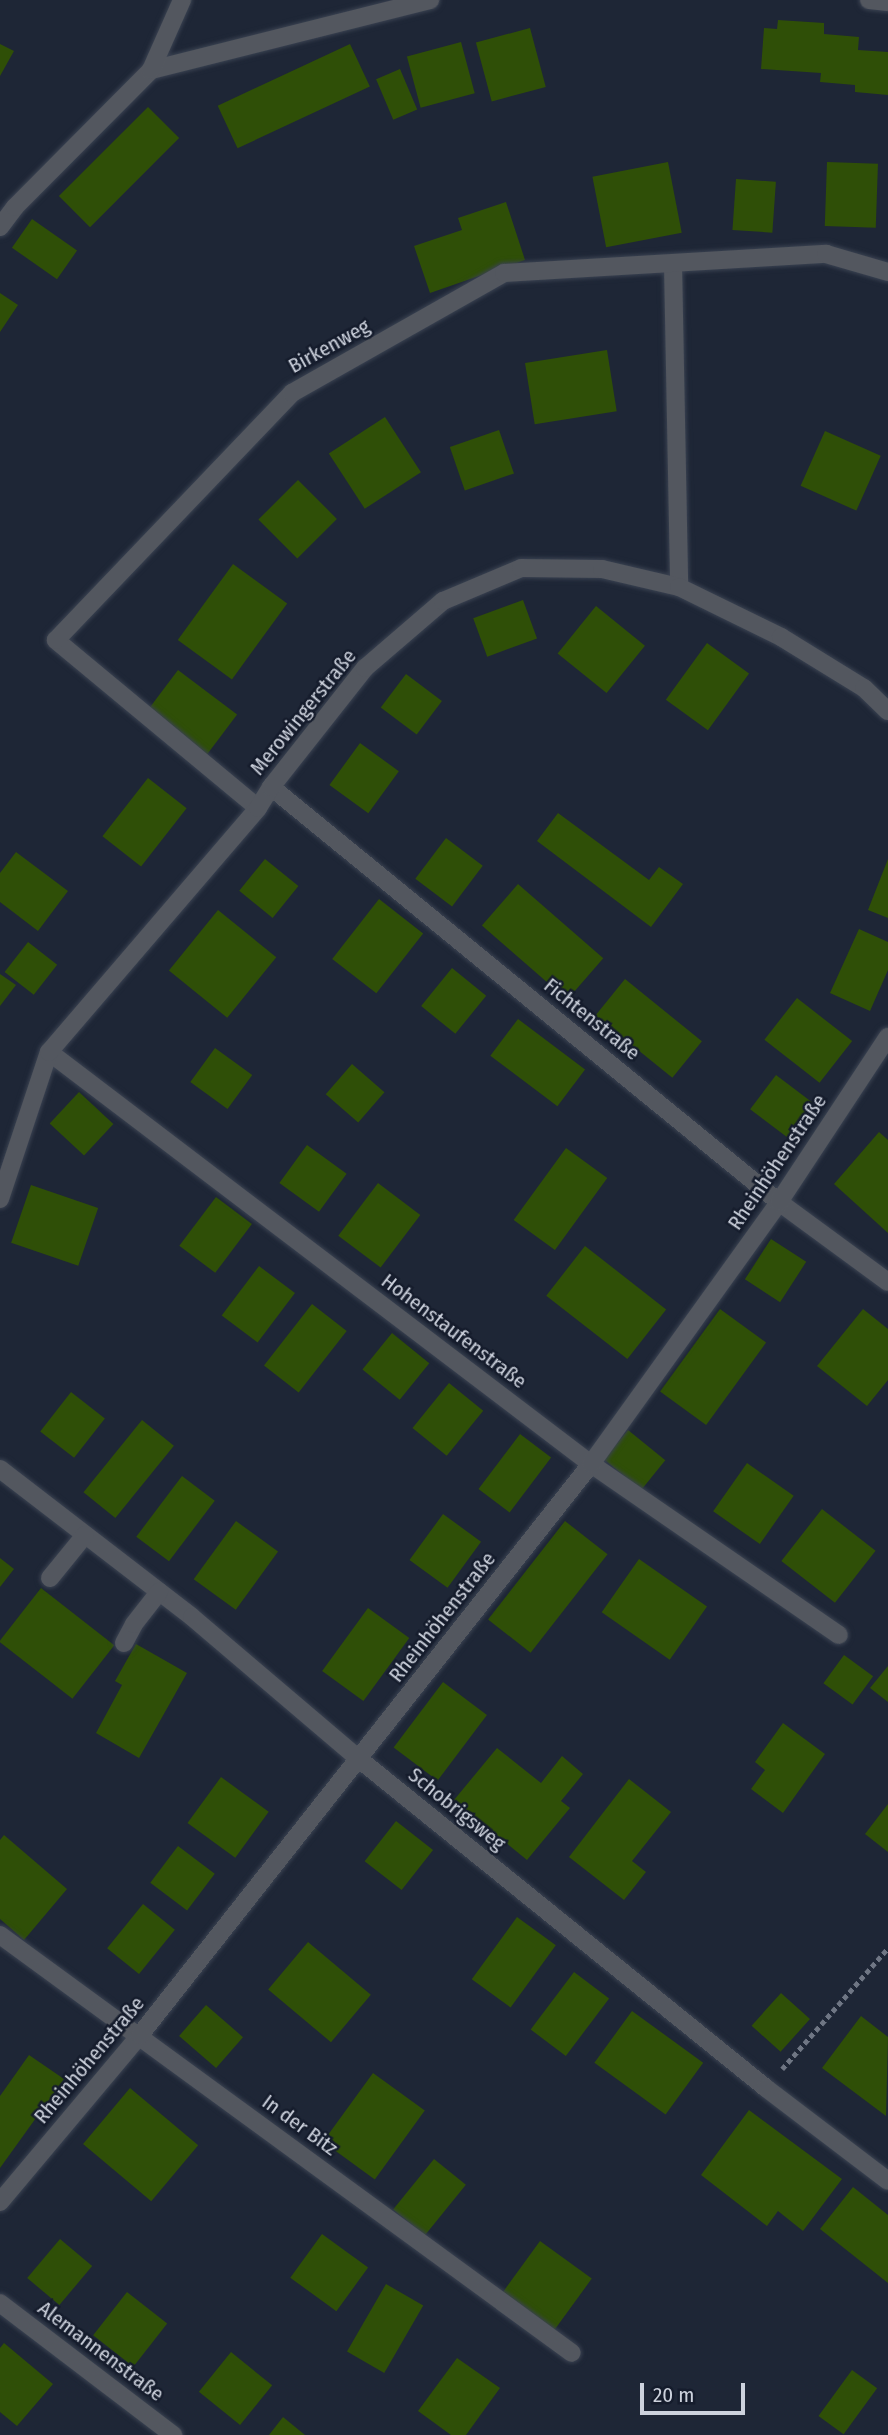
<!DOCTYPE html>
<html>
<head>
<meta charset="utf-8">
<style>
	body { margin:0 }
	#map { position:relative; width:888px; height:2435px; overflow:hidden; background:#1e2636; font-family:"Fira Sans Condensed",sans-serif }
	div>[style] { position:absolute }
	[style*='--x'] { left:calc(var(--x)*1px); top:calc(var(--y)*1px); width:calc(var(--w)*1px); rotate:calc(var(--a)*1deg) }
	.building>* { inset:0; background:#2f4f07; transform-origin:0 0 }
	.path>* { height:4.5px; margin-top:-2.25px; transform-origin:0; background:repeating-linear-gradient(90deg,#6f7684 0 5px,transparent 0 8.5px) }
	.roads { filter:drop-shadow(0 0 2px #3a4251) drop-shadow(0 0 2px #3a4251) }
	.minor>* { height:18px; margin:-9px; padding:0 9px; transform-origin:9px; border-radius:9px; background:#53575f }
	span { translate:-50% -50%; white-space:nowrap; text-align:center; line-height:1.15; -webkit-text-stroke:5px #151c2c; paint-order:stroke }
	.street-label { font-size:21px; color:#cdd2dd }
	.scale { position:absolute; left:640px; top:2383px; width:105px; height:32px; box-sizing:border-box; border:4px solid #cdd2dd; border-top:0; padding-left:9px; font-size:21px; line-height:24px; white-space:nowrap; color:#cdd2dd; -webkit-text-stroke:5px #151c2c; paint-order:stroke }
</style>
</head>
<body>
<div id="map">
	<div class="building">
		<i style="clip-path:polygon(778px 20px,824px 23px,824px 34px,859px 37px,858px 50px,888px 52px,888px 95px,855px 92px,855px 85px,820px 82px,821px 73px,761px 69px,764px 28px,777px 29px)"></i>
		<i style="left:530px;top:28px;width:61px;height:56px;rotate:75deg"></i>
		<i style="left:461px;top:42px;width:53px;height:56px;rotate:75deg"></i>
		<i style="clip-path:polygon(0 44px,14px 51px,0 76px)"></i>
		<i style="left:350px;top:44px;width:47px;height:146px;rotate:65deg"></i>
		<i style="left:400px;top:69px;width:44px;height:26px;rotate:67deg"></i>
		<i style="left:148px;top:107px;width:44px;height:126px;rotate:45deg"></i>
		<i style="left:668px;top:162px;width:72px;height:77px;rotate:79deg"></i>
		<i style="left:827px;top:162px;width:51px;height:64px;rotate:2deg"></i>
		<i style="left:736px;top:179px;width:40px;height:51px;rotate:4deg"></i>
		<i style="clip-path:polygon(506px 202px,525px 260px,430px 293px,414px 246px,462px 230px,458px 218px)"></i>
		<i style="left:32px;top:219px;width:55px;height:35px;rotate:35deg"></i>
		<i style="clip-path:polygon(0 293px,18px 305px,0 332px)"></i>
		<i style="left:607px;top:350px;width:62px;height:83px;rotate:81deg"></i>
		<i style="left:385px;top:417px;width:66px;height:67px;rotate:57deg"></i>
		<i style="left:499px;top:430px;width:46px;height:52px;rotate:71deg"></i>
		<i style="left:825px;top:431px;width:61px;height:60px;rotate:24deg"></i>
		<i style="left:298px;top:480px;width:55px;height:56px;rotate:45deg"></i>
		<i style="left:233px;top:564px;width:67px;height:94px;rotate:36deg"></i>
		<i style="left:523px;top:600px;width:41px;height:53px;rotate:70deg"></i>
		<i style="left:596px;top:606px;width:63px;height:61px;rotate:39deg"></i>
		<i style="left:707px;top:643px;width:52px;height:70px;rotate:36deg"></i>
		<i style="left:178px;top:670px;width:74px;height:50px;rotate:37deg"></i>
		<i style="left:406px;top:674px;width:45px;height:42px;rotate:37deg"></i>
		<i style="left:360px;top:743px;width:48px;height:52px;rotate:36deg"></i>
		<i style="left:148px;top:778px;width:49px;height:74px;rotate:38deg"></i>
		<i style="clip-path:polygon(558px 813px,649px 880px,659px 867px,683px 884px,651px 927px,537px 841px)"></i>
		<i style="left:446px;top:838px;width:46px;height:51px;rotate:37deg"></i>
		<i style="clip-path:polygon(16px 852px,68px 891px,38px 931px,0 902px,0 873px)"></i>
		<i style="left:265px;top:859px;width:43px;height:41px;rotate:39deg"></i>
		<i style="clip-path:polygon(888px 859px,888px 918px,868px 910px)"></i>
		<i style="left:518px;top:884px;width:113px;height:55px;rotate:41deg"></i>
		<i style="left:379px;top:899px;width:56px;height:76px;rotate:38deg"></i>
		<i style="left:218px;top:910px;width:75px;height:78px;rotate:39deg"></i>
		<i style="clip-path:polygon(859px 929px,888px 942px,888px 970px,870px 1011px,830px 993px)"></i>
		<i style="left:28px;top:942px;width:37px;height:38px;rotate:38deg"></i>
		<i style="left:452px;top:968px;width:44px;height:49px;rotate:39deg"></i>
		<i style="clip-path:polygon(0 974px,16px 985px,0 1006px)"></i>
		<i style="left:625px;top:979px;width:99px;height:47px;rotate:39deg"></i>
		<i style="left:797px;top:998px;width:70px;height:53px;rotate:38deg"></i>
		<i style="left:518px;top:1019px;width:84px;height:46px;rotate:37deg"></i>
		<i style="left:215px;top:1048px;width:46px;height:42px;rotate:36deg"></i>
		<i style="left:352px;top:1064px;width:43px;height:40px;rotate:41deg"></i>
		<i style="left:776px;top:1075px;width:46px;height:43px;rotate:37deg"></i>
		<i style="left:79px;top:1092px;width:47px;height:43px;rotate:43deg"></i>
		<i style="clip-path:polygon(879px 1132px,888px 1140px,888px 1233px,834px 1184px)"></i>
		<i style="left:307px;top:1145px;width:49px;height:47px;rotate:36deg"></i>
		<i style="left:566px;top:1148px;width:51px;height:89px;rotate:36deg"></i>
		<i style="left:378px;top:1183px;width:53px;height:66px;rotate:37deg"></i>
		<i style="left:31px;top:1185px;width:71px;height:61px;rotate:19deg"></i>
		<i style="left:216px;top:1197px;width:45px;height:61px;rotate:37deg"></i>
		<i style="left:771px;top:1239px;width:42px;height:48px;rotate:33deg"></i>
		<i style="left:585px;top:1246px;width:103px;height:63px;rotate:38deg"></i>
		<i style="left:259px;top:1266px;width:45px;height:62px;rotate:37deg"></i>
		<i style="left:312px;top:1304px;width:44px;height:78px;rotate:38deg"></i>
		<i style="left:720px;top:1309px;width:57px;height:102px;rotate:36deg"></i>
		<i style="clip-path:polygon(863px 1309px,888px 1329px,888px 1380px,867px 1406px,817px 1366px)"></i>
		<i style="left:392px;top:1333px;width:48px;height:47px;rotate:39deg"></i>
		<i style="left:449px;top:1383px;width:44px;height:58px;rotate:39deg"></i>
		<i style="left:71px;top:1392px;width:43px;height:50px;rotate:38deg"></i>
		<i style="left:142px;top:1420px;width:41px;height:93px;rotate:39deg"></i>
		<i style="left:628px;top:1430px;width:48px;height:38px;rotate:39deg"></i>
		<i style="left:520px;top:1434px;width:39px;height:69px;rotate:37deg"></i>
		<i style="left:747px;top:1463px;width:57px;height:59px;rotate:35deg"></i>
		<i style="left:182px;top:1476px;width:41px;height:76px;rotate:37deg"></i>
		<i style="left:822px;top:1509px;width:68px;height:66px;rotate:38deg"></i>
		<i style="left:443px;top:1514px;width:47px;height:57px;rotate:36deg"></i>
		<i style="left:236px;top:1521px;width:52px;height:72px;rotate:36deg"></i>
		<i style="left:565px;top:1521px;width:54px;height:125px;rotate:38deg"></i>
		<i style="clip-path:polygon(0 1558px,14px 1569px,0 1587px)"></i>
		<i style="left:639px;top:1559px;width:83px;height:65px;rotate:35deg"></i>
		<i style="left:41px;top:1588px;width:93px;height:68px;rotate:38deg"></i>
		<i style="left:368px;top:1608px;width:51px;height:78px;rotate:36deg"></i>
		<i style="clip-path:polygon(136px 1644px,187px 1673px,139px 1758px,96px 1733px,122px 1685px,115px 1681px)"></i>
		<i style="left:844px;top:1655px;width:36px;height:35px;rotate:36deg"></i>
		<i style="clip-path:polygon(888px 1666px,888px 1702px,870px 1688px)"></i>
		<i style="left:443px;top:1682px;width:55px;height:82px;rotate:37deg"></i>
		<i style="clip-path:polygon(783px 1723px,825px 1754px,783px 1813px,751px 1789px,765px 1770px,755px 1762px)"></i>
		<i style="clip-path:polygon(497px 1748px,541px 1783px,562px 1756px,583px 1774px,561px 1801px,570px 1808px,527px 1860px,454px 1800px)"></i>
		<i style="left:221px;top:1777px;width:59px;height:57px;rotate:36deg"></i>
		<i style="clip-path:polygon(629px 1779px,671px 1812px,632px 1861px,646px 1872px,624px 1900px,569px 1857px)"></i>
		<i style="clip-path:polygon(888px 1804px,888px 1852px,865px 1834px)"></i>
		<i style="left:396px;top:1821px;width:47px;height:51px;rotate:38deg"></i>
		<i style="clip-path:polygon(4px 1835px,67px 1889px,24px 1940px,0 1919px,0 1840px)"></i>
		<i style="left:178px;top:1846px;width:46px;height:46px;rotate:37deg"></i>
		<i style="left:143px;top:1904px;width:41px;height:57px;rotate:39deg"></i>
		<i style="left:517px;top:1917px;width:48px;height:77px;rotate:36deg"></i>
		<i style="left:308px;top:1942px;width:82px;height:62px;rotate:40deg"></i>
		<i style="left:574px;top:1972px;width:44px;height:72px;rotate:37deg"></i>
		<i style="left:781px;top:1993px;width:39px;height:44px;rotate:42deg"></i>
		<i style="left:206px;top:2005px;width:49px;height:41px;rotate:41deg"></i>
		<i style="left:632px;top:2011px;width:88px;height:64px;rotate:36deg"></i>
		<i style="clip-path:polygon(861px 2016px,888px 2037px,886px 2116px,822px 2068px)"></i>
		<i style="clip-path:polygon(29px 2055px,64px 2079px,0 2168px,0 2096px)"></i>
		<i style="left:373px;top:2073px;width:64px;height:85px;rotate:36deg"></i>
		<i style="left:130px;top:2088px;width:89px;height:73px;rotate:40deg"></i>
		<i style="clip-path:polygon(749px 2110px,842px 2179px,803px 2231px,778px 2211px,767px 2226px,701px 2175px)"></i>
		<i style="left:434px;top:2159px;width:41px;height:65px;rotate:39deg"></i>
		<i style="clip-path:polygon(853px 2187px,888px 2215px,888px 2283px,820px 2229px)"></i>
		<i style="left:322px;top:2234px;width:57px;height:54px;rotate:36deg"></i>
		<i style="left:60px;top:2239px;width:42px;height:51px;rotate:40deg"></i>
		<i style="left:540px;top:2241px;width:64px;height:67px;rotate:36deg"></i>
		<i style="left:386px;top:2284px;width:43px;height:78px;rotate:30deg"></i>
		<i style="left:127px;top:2292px;width:51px;height:55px;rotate:38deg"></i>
		<i style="clip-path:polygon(4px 2343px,53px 2384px,17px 2426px,0 2412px,0 2348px)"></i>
		<i style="left:231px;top:2352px;width:53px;height:51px;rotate:39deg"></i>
		<i style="clip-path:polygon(457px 2358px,500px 2388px,466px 2435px,451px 2435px,418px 2411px)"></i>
		<i style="left:852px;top:2370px;width:31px;height:57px;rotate:36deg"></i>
		<i style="clip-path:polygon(283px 2417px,305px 2435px,269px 2435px)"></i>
	</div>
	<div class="path">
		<i style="--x:782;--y:2069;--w:161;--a:-48.8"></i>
	</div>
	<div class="roads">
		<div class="minor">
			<i style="--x:869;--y:0;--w:19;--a:6"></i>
			<i style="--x:151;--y:70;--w:288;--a:-14.1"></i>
			<i style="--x:0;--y:227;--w:25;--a:-53"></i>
			<i style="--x:15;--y:207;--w:193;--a:-45.2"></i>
			<i style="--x:151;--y:70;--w:77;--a:-66.1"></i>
			<i style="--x:673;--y:264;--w:323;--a:88.9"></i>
			<i style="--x:271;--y:787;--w:656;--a:39.25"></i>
			<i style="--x:779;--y:1202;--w:135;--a:36.3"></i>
			<i style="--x:258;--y:808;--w:263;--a:-140.3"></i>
			<i style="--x:56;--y:640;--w:342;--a:-46.3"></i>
			<i style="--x:292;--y:393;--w:244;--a:-29.5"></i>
			<i style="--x:504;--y:273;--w:323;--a:-3.4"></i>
			<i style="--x:826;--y:254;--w:65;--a:16.2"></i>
			<i style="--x:49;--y:1052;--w:681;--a:37.24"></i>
			<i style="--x:591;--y:1464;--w:301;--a:34.6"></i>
			<i style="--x:0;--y:1199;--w:155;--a:-71.6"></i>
			<i style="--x:49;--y:1052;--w:321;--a:-49.4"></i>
			<i style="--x:258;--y:808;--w:25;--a:-58"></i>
			<i style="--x:271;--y:787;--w:152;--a:-51.7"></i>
			<i style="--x:365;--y:668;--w:103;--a:-40.7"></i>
			<i style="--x:443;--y:601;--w:85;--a:-22.9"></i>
			<i style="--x:521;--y:568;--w:81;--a:0.7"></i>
			<i style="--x:602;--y:569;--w:79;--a:13.2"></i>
			<i style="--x:679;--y:587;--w:114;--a:26.1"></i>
			<i style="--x:781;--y:637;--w:97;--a:31.6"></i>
			<i style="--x:864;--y:688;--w:33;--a:44"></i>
			<i style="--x:0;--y:1469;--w:242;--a:37.6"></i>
			<i style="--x:192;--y:1617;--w:219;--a:40.4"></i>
			<i style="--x:359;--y:1759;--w:523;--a:38.95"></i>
			<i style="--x:766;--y:2088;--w:153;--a:37.3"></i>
			<i style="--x:50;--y:1578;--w:55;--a:-50.9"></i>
			<i style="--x:124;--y:1643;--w:21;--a:-62"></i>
			<i style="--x:134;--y:1624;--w:41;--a:-52"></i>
			<i style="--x:0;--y:1935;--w:708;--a:36.16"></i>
			<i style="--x:0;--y:2202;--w:218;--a:-50"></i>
			<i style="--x:140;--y:2035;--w:728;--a:-51.7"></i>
			<i style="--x:591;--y:1464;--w:322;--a:-54.3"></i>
			<i style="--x:779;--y:1202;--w:198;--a:-56.6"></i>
			<i style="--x:0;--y:2303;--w:218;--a:37.3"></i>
		</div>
	</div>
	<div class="street-label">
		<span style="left:329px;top:346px;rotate:-29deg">Birkenweg</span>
		<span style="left:303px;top:712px;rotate:-51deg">Merowingerstraße</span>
		<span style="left:592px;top:1019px;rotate:39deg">Fichtenstraße</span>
		<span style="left:777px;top:1162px;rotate:-56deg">Rheinhöhenstraße</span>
		<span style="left:454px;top:1331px;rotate:37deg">Hohenstaufenstraße</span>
		<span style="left:442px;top:1617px;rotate:-52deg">Rheinhöhenstraße</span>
		<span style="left:457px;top:1809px;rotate:39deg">Schobrigsweg</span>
		<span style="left:89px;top:2060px;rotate:-50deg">Rheinhöhenstraße</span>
		<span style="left:300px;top:2125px;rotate:36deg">In der Bitz</span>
		<span style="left:101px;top:2351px;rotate:37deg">Alemannenstraße</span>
	</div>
	<div class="scale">20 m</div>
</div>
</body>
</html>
